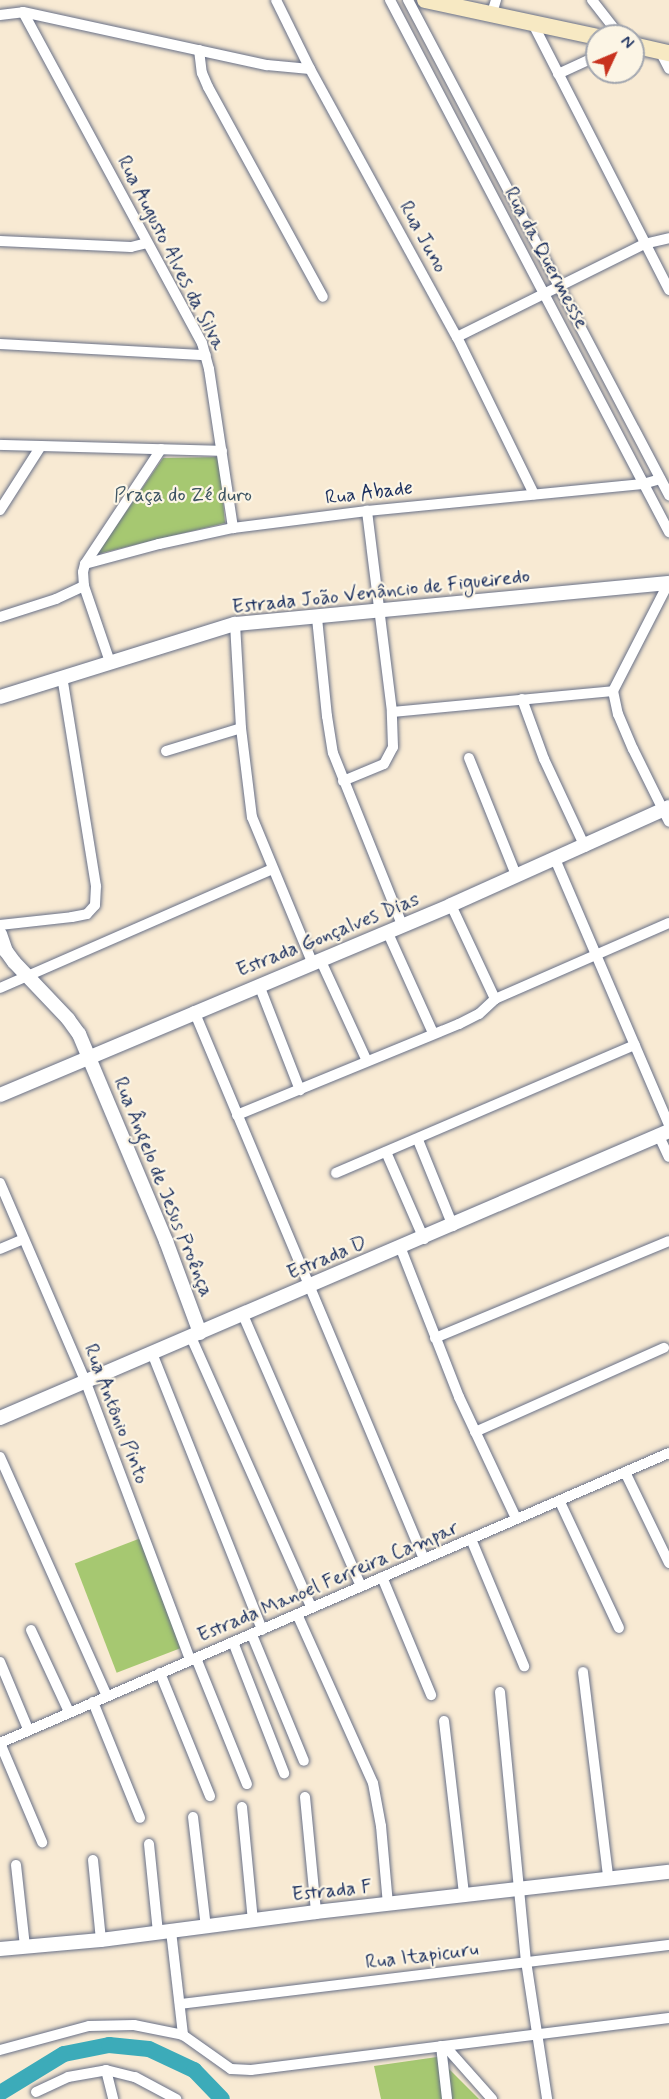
<!DOCTYPE html>
<html>
<head>
<meta charset="utf-8">
<style>
	body { margin:0 }
	#map { position:relative; width:669px; height:2099px; overflow:hidden; background:#f8ead3; font-family:Mynerve,sans-serif }
	div>[style] { position:absolute }
	[style*='--x'] { left:calc(var(--x)*1px); top:calc(var(--y)*1px); width:calc(var(--w)*1px); rotate:calc(var(--a)*1deg) }
	.green>* { inset:0; background:#a6c871; transform-origin:0 0 }
	.river>* { height:16px; margin:-8px; padding:0 8px; transform-origin:8px; border-radius:8px; background:#3cabb9 }
	.roads { filter:drop-shadow(0 0 2px #687087) drop-shadow(0 0 2px #687087) }
	.minor>* { height:10px; margin:-5px; padding:0 5px; transform-origin:5px; border-radius:5px; background:#fff }
	.tertiary>* { height:14px; margin:-7px; padding:0 7px; transform-origin:7px; border-radius:7px; background:#fff }
	.secondary>* { height:16px; margin:-8px; padding:0 8px; transform-origin:8px; border-radius:8px; background:#f7e9c3 }
	span { translate:-50% -50%; white-space:nowrap; text-align:center; line-height:1.15; -webkit-text-stroke:4.5px #fcf5e5; paint-order:stroke }
	.street-label { font-size:20px; color:#1b2f5e }
	.park-label { font-size:20px; color:#3e5563 }
	.north { position:absolute; left:585px; top:24px; width:60px; height:60px; box-sizing:border-box; background:#fcf5e5; border:2px solid #a2a6af; border-radius:50%; rotate:46deg; font-size:16px; font-weight:700; line-height:24px; text-align:center; color:#1b2f5e }
	.north::after { content:''; display:block; margin:auto; width:21px; height:27px; background:#c8321e; clip-path:polygon(50% 0,100% 100%,50% 72%,0 100%) }
</style>
</head>
<body>
<div id="map">
	<div class="green">
		<i style="clip-path:polygon(219px 457px,225px 523px,97px 554px,163px 458px)"></i>
		<i style="left:141px;top:1538px;width:117px;height:71px;rotate:69deg"></i>
		<i style="clip-path:polygon(437px 2057px,479px 2099px,381px 2099px,374px 2066px)"></i>
	</div>
	<div class="river">
		<i style="--x:0;--y:2093;--w:75;--a:-31.4"></i>
		<i style="--x:64;--y:2054;--w:46;--a:-11.3"></i>
		<i style="--x:109;--y:2045;--w:40;--a:5.7"></i>
		<i style="--x:149;--y:2049;--w:50;--a:25"></i>
		<i style="--x:194;--y:2070;--w:40;--a:46"></i>
	</div>
	<div class="roads">
		<div class="minor">
			<i style="--x:276;--y:0;--w:77;--a:63.8"></i>
			<i style="--x:310;--y:69;--w:306;--a:61.3"></i>
			<i style="--x:457;--y:337;--w:175;--a:63.9"></i>
			<i style="--x:390;--y:0;--w:601;--a:62.33"></i>
			<i style="--x:408;--y:0;--w:560;--a:62.2"></i>
			<i style="--x:592;--y:0;--w:46;--a:52.1"></i>
			<i style="--x:23;--y:12;--w:376;--a:61.6"></i>
			<i style="--x:202;--y:343;--w:27;--a:75"></i>
			<i style="--x:209;--y:369;--w:161;--a:81.4"></i>
			<i style="--x:492;--y:13;--w:14;--a:-73"></i>
			<i style="--x:0;--y:15;--w:23;--a:-7"></i>
			<i style="--x:23;--y:12;--w:250;--a:12.3"></i>
			<i style="--x:267;--y:65;--w:43;--a:5.3"></i>
			<i style="--x:532;--y:22;--w:301;--a:62.9"></i>
			<i style="--x:199;--y:50;--w:23;--a:83"></i>
			<i style="--x:202;--y:73;--w:15;--a:67"></i>
			<i style="--x:208;--y:87;--w:239;--a:61.3"></i>
			<i style="--x:660;--y:51;--w:20;--a:63"></i>
			<i style="--x:558;--y:74;--w:43;--a:-24.8"></i>
			<i style="--x:0;--y:241;--w:131;--a:2.6"></i>
			<i style="--x:131;--y:247;--w:16;--a:-14"></i>
			<i style="--x:457;--y:337;--w:209;--a:-26.4"></i>
			<i style="--x:644;--y:244;--w:26;--a:-13"></i>
			<i style="--x:0;--y:344;--w:206;--a:3.1"></i>
			<i style="--x:0;--y:445;--w:222;--a:1.5"></i>
			<i style="--x:0;--y:510;--w:76;--a:-57.4"></i>
			<i style="--x:85;--y:564;--w:77;--a:-15.1"></i>
			<i style="--x:159;--y:544;--w:76;--a:-12.2"></i>
			<i style="--x:233;--y:528;--w:135;--a:-7.2"></i>
			<i style="--x:367;--y:511;--w:277;--a:-5.6"></i>
			<i style="--x:643;--y:484;--w:18;--a:-16"></i>
			<i style="--x:668;--y:584;--w:120;--a:117.2"></i>
			<i style="--x:613;--y:691;--w:24;--a:78"></i>
			<i style="--x:618;--y:714;--w:38;--a:67"></i>
			<i style="--x:633;--y:749;--w:81;--a:63.7"></i>
			<i style="--x:0;--y:617;--w:59;--a:-17.8"></i>
			<i style="--x:56;--y:599;--w:31;--a:-25"></i>
			<i style="--x:317;--y:618;--w:99;--a:84.2"></i>
			<i style="--x:327;--y:716;--w:37;--a:81"></i>
			<i style="--x:333;--y:753;--w:185;--a:68.1"></i>
			<i style="--x:235;--y:624;--w:104;--a:86.7"></i>
			<i style="--x:241;--y:728;--w:90;--a:83"></i>
			<i style="--x:252;--y:817;--w:157;--a:67.5"></i>
			<i style="--x:110;--y:662;--w:80;--a:-108.9"></i>
			<i style="--x:84;--y:586;--w:14;--a:-94"></i>
			<i style="--x:83;--y:572;--w:8;--a:-76"></i>
			<i style="--x:85;--y:564;--w:138;--a:-56.5"></i>
			<i style="--x:522;--y:699;--w:64;--a:69.9"></i>
			<i style="--x:544;--y:759;--w:97;--a:65"></i>
			<i style="--x:392;--y:712;--w:222;--a:-5.4"></i>
			<i style="--x:166;--y:751;--w:78;--a:-17"></i>
			<i style="--x:469;--y:758;--w:126;--a:68.1"></i>
			<i style="--x:343;--y:781;--w:44;--a:-22.5"></i>
			<i style="--x:384;--y:764;--w:19;--a:-62"></i>
			<i style="--x:393;--y:747;--w:35;--a:-92"></i>
			<i style="--x:392;--y:712;--w:203;--a:-97.1"></i>
			<i style="--x:555;--y:859;--w:289;--a:66.8"></i>
			<i style="--x:451;--y:905;--w:104;--a:64.9"></i>
			<i style="--x:0;--y:925;--w:72;--a:-6.3"></i>
			<i style="--x:72;--y:917;--w:15;--a:-11"></i>
			<i style="--x:87;--y:914;--w:12;--a:-48"></i>
			<i style="--x:95;--y:905;--w:19;--a:-87"></i>
			<i style="--x:96;--y:886;--w:212;--a:-99.2"></i>
			<i style="--x:387;--y:931;--w:112;--a:65.7"></i>
			<i style="--x:320;--y:959;--w:112;--a:65.3"></i>
			<i style="--x:259;--y:985;--w:113;--a:68.7"></i>
			<i style="--x:0;--y:988;--w:297;--a:-23.6"></i>
			<i style="--x:194;--y:1011;--w:594;--a:67.23"></i>
			<i style="--x:237;--y:1115;--w:240;--a:-22.3"></i>
			<i style="--x:459;--y:1024;--w:22;--a:-27"></i>
			<i style="--x:479;--y:1014;--w:22;--a:-43"></i>
			<i style="--x:495;--y:999;--w:190;--a:-23.6"></i>
			<i style="--x:659;--y:1136;--w:23;--a:65"></i>
			<i style="--x:418;--y:1140;--w:93;--a:67.9"></i>
			<i style="--x:386;--y:1152;--w:95;--a:66.4"></i>
			<i style="--x:336;--y:1173;--w:325;--a:-23.2"></i>
			<i style="--x:0;--y:1183;--w:215;--a:66.7"></i>
			<i style="--x:85;--y:1380;--w:299;--a:69.4"></i>
			<i style="--x:0;--y:1249;--w:25;--a:-23"></i>
			<i style="--x:401;--y:1249;--w:159;--a:68.6"></i>
			<i style="--x:459;--y:1397;--w:134;--a:64.8"></i>
			<i style="--x:243;--y:1315;--w:296;--a:66.5"></i>
			<i style="--x:191;--y:1337;--w:295;--a:66"></i>
			<i style="--x:435;--y:1338;--w:253;--a:-22.5"></i>
			<i style="--x:152;--y:1353;--w:298;--a:68.3"></i>
			<i style="--x:475;--y:1432;--w:207;--a:-24"></i>
			<i style="--x:0;--y:1457;--w:260;--a:65.9"></i>
			<i style="--x:625;--y:1472;--w:101;--a:64.2"></i>
			<i style="--x:560;--y:1502;--w:139;--a:64.9"></i>
			<i style="--x:471;--y:1539;--w:138;--a:67.3"></i>
			<i style="--x:382;--y:1577;--w:128;--a:67.4"></i>
			<i style="--x:297;--y:1614;--w:185;--a:65.8"></i>
			<i style="--x:373;--y:1783;--w:44;--a:79.5"></i>
			<i style="--x:381;--y:1826;--w:79;--a:84.9"></i>
			<i style="--x:31;--y:1630;--w:90;--a:65.1"></i>
			<i style="--x:252;--y:1635;--w:136;--a:67.6"></i>
			<i style="--x:233;--y:1642;--w:141;--a:68.7"></i>
			<i style="--x:196;--y:1658;--w:136;--a:68"></i>
			<i style="--x:0;--y:1662;--w:73;--a:67.3"></i>
			<i style="--x:583;--y:1672;--w:207;--a:83"></i>
			<i style="--x:160;--y:1673;--w:133;--a:67.9"></i>
			<i style="--x:500;--y:1692;--w:270;--a:84.5"></i>
			<i style="--x:526;--y:1961;--w:140;--a:81.3"></i>
			<i style="--x:93;--y:1702;--w:125;--a:67.9"></i>
			<i style="--x:444;--y:1721;--w:175;--a:83.4"></i>
			<i style="--x:0;--y:1743;--w:729;--a:-23.44"></i>
			<i style="--x:0;--y:1743;--w:108;--a:67"></i>
			<i style="--x:305;--y:1797;--w:116;--a:84.5"></i>
			<i style="--x:242;--y:1807;--w:115;--a:84.5"></i>
			<i style="--x:193;--y:1817;--w:111;--a:83.3"></i>
			<i style="--x:149;--y:1844;--w:89;--a:84.2"></i>
			<i style="--x:93;--y:1860;--w:80;--a:84.3"></i>
			<i style="--x:16;--y:1865;--w:81;--a:83.7"></i>
			<i style="--x:171;--y:1931;--w:105;--a:83.4"></i>
			<i style="--x:180;--y:2004;--w:493;--a:-6.9"></i>
			<i style="--x:441;--y:2046;--w:53;--a:83.5"></i>
			<i style="--x:445;--y:2046;--w:71;--a:48.4"></i>
			<i style="--x:0;--y:2050;--w:92;--a:-15.1"></i>
			<i style="--x:89;--y:2026;--w:45;--a:-1.3"></i>
			<i style="--x:134;--y:2025;--w:50;--a:11.5"></i>
			<i style="--x:183;--y:2035;--w:59;--a:35.3"></i>
			<i style="--x:231;--y:2069;--w:20;--a:3"></i>
			<i style="--x:251;--y:2070;--w:421;--a:-7.1"></i>
			<i style="--x:106;--y:2070;--w:30;--a:76"></i>
			<i style="--x:36;--y:2092;--w:35;--a:-25"></i>
			<i style="--x:68;--y:2077;--w:39;--a:-10"></i>
			<i style="--x:106;--y:2070;--w:30;--a:14"></i>
			<i style="--x:135;--y:2077;--w:47;--a:28.2"></i>
		</div>
		<div class="tertiary">
			<i style="--x:0;--y:697;--w:246;--a:-17.3"></i>
			<i style="--x:235;--y:624;--w:436;--a:-5.4"></i>
			<i style="--x:0;--y:934;--w:18;--a:71"></i>
			<i style="--x:6;--y:951;--w:14;--a:54"></i>
			<i style="--x:14;--y:962;--w:79;--a:46.5"></i>
			<i style="--x:68;--y:1019;--w:19;--a:54"></i>
			<i style="--x:79;--y:1034;--w:225;--a:67.2"></i>
			<i style="--x:166;--y:1241;--w:98;--a:69.7"></i>
			<i style="--x:0;--y:1095;--w:489;--a:-22.8"></i>
			<i style="--x:451;--y:905;--w:239;--a:-24.2"></i>
			<i style="--x:0;--y:1418;--w:728;--a:-23.22"></i>
			<i style="--x:0;--y:1949;--w:101;--a:-5.1"></i>
			<i style="--x:101;--y:1940;--w:217;--a:-7.4"></i>
			<i style="--x:316;--y:1912;--w:355;--a:-6.5"></i>
		</div>
		<div class="secondary">
			<i style="--x:425;--y:0;--w:176;--a:12.1"></i>
			<i style="--x:633;--y:45;--w:37;--a:13"></i>
		</div>
	</div>
	<div class="street-label">
		<span style="left:423px;top:237px;rotate:61deg">Rua Juno</span>
		<span style="left:171px;top:253px;rotate:63deg">Rua Augusto Alves da Silva</span>
		<span style="left:546px;top:258px;rotate:62deg">Rua da Quermesse</span>
		<span style="left:369px;top:493px;rotate:-7deg">Rua Abade</span>
		<span style="left:381px;top:592px;rotate:-6deg">Estrada João Venâncio de Figueiredo</span>
		<span style="left:328px;top:935px;rotate:-22deg">Estrada Gonçalves Dias</span>
		<span style="left:163px;top:1187px;rotate:68deg">Rua Ângelo de Jesus Proênça</span>
		<span style="left:327px;top:1258px;rotate:-23deg">Estrada D</span>
		<span style="left:116px;top:1414px;rotate:69deg">Rua Antônio Pinto</span>
		<span style="left:328px;top:1582px;rotate:-23deg">Estrada Manoel Ferreira Campar</span>
		<span style="left:332px;top:1891px;rotate:-6deg">Estrada F</span>
		<span style="left:422px;top:1956px;rotate:-7deg">Rua Itapicuru</span>
	</div>
	<div class="park-label">
		<span style="left:183px;top:495px">Praça do Zé duro</span>
	</div>
	<div class="north">N</div>
</div>
</body>
</html>
